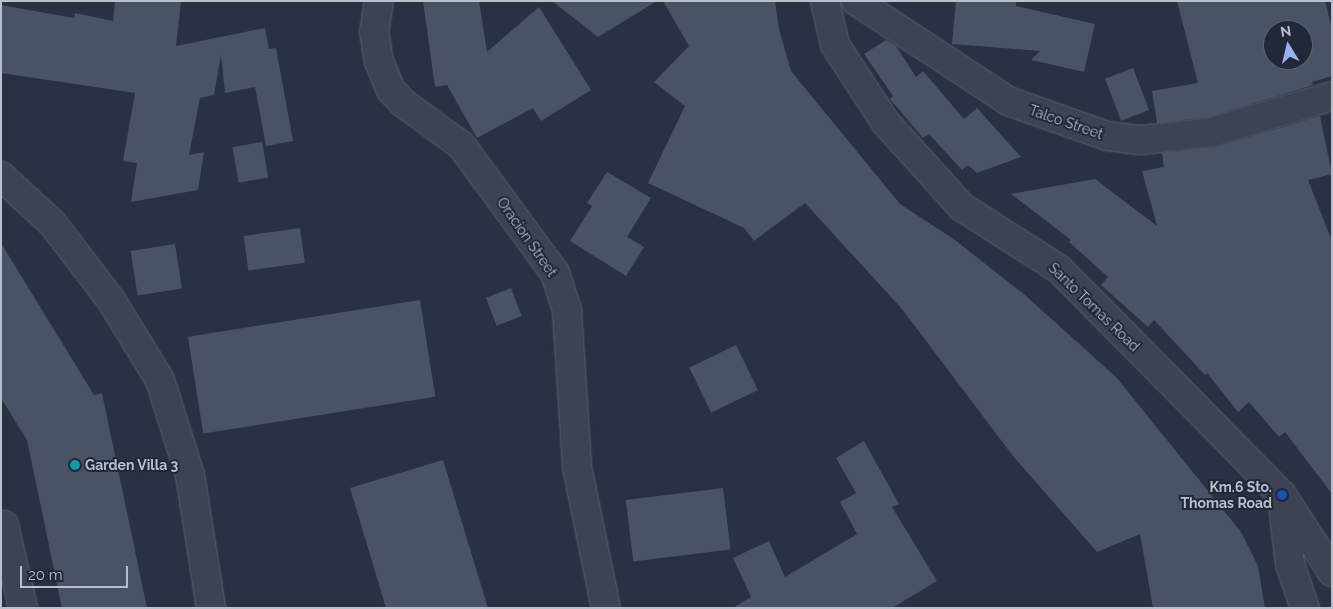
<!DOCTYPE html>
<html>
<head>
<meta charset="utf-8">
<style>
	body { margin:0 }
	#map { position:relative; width:1333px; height:609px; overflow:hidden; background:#293142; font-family:Raleway,sans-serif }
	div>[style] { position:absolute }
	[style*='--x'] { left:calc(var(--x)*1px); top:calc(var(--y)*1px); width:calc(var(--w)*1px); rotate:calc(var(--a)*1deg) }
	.building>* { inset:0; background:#4a5266; transform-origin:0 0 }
	.roads { filter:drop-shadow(0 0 1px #5b616f) drop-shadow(0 0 1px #5b616f) }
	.minor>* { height:28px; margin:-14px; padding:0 14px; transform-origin:14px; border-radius:14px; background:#3d4352 }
	.dots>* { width:14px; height:14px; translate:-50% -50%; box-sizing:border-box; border:2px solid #212837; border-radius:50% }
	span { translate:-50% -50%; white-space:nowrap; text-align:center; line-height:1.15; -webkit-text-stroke:4px #212837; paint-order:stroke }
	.street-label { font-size:14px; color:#babfcc }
	.poi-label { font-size:14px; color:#babfcc; font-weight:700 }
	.left { translate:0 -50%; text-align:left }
	.right { translate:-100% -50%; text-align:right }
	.frame { position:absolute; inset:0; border:2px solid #babfcc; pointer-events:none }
	.north { position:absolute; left:1263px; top:20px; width:50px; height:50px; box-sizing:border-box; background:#212837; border:1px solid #5e6473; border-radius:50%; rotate:351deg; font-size:14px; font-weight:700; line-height:20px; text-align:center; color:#babfcc }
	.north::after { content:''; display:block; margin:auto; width:18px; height:22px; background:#97b1f3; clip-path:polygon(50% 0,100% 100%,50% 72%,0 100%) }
	.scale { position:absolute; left:20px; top:566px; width:108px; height:22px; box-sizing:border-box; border:2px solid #babfcc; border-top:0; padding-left:6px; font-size:15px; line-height:18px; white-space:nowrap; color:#babfcc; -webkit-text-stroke:4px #212837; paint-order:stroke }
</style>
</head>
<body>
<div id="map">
	<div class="building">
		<i style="clip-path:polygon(115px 1px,181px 1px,176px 46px,265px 28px,269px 49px,276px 48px,293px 141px,266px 146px,255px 87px,225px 93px,221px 55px,214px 95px,200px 98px,189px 155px,204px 152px,198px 190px,131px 202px,137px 163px,123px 161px,135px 93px,1px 73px,1px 5px,74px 18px,75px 13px,113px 21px)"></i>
		<i style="clip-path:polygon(423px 1px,479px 1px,487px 52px,539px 7px,591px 90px,541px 121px,533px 108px,477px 138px,447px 85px,435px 87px)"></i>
		<i style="clip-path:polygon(552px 1px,657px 1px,598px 37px)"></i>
		<i style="clip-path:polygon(663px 1px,775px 1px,779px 29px,791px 71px,900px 204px,955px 240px,1026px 296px,1117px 378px,1241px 532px,1258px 566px,1265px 608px,1153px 608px,1140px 534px,1097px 552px,1013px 456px,902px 309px,805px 203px,754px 241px,744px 228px,648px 183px,685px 106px,654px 82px,689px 46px)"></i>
		<i style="clip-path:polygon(956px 1px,1016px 1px,1016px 6px,1095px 24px,1084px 72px,1031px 60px,1040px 51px,952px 44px)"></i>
		<i style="clip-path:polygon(evenodd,1177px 1px,1325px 1px,1332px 29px,1332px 76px,1312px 82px,1313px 85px,1209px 117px,1157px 123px,1152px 91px,1198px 83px,1177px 1px,1273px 30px,1303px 30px,1303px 60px,1273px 60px,1273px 30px)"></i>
		<i style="clip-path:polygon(886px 40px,896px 46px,916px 77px,923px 71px,964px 119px,977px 108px,1021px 157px,977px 173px,968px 165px,962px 170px,929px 134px,923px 138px,890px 99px,893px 96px,864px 54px)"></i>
		<i style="left:1133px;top:68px;width:45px;height:30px;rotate:69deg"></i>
		<i style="clip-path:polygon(1320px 116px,1332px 174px,1308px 180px,1332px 241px,1332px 494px,1285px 432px,1279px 437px,1249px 402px,1238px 412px,1207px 373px,1205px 375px,1154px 320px,1148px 327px,1101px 285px,1108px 277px,1069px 242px,1071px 240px,1011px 194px,1095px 179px,1157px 226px,1142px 171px,1164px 167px,1162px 153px,1216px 147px)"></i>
		<i style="left:262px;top:142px;width:36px;height:30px;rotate:80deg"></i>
		<i style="clip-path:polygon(607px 172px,651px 198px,627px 237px,644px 247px,626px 276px,570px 241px,592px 206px,587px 203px)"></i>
		<i style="left:300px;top:228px;width:35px;height:57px;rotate:82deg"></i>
		<i style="clip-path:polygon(1px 243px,94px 395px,102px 393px,147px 608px,62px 608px,27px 440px,1px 398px)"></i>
		<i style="left:175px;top:244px;width:45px;height:45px;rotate:81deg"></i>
		<i style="left:511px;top:288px;width:30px;height:27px;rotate:69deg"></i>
		<i style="left:420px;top:300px;width:98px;height:235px;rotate:81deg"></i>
		<i style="left:736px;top:345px;width:50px;height:52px;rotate:64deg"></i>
		<i style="clip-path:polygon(864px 441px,899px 504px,892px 507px,937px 581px,892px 608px,733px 608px,751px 597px,733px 558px,769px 541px,785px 577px,857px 534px,840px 502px,856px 493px,836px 458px)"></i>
		<i style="clip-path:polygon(443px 460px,488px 608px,386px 608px,350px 488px)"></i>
		<i style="left:723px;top:488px;width:62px;height:98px;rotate:83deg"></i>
	</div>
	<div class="roads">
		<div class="minor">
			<i style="--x:379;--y:1;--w:30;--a:99"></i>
			<i style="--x:374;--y:31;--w:30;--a:81"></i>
			<i style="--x:379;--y:61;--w:31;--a:68"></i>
			<i style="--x:391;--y:90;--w:18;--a:47"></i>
			<i style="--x:403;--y:103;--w:72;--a:35.9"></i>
			<i style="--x:461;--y:145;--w:159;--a:53.7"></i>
			<i style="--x:555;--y:273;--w:40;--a:72"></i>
			<i style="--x:567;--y:311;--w:156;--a:86.3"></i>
			<i style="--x:577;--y:467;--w:144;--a:78.4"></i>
			<i style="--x:825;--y:1;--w:45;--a:77.2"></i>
			<i style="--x:835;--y:45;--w:93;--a:56.8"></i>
			<i style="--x:886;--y:123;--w:113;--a:47.9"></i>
			<i style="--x:962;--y:207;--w:115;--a:32.6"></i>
			<i style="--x:1059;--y:269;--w:153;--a:45.3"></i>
			<i style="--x:1167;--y:378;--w:164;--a:45.5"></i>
			<i style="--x:1282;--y:495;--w:92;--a:57"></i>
			<i style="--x:856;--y:1;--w:182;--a:33.3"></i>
			<i style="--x:1008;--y:101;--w:105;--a:19.5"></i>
			<i style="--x:1107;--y:136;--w:35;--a:7"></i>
			<i style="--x:1142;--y:140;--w:70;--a:-6.5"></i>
			<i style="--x:1212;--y:132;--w:125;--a:-16.7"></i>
			<i style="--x:1;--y:176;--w:71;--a:42.7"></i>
			<i style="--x:53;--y:224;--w:96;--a:52.7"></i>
			<i style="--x:111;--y:300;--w:94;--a:58.5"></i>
			<i style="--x:160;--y:380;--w:100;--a:72.5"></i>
			<i style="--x:190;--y:475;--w:135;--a:81"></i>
			<i style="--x:1282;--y:497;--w:67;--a:83.2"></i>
			<i style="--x:1290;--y:564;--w:46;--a:71.2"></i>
			<i style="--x:1;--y:526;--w:3;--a:-18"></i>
			<i style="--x:4;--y:525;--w:85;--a:77.1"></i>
		</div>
	</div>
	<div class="dots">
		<i style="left:75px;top:465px;background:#0f9aa8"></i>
		<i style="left:1282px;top:495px;background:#1a4fb4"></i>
	</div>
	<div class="street-label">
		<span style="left:1066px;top:122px;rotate:19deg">Talco Street</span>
		<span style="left:527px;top:237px;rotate:55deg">Oracion Street</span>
		<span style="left:1094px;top:307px;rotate:44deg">Santo Tomas Road</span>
	</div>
	<div class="poi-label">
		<span class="left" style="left:85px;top:465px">Garden Villa 3</span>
		<span class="right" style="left:1272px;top:495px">Km.6 Sto.<br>Thomas Road</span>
	</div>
	<div class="frame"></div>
	<div class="north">N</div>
	<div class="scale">20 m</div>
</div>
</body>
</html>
